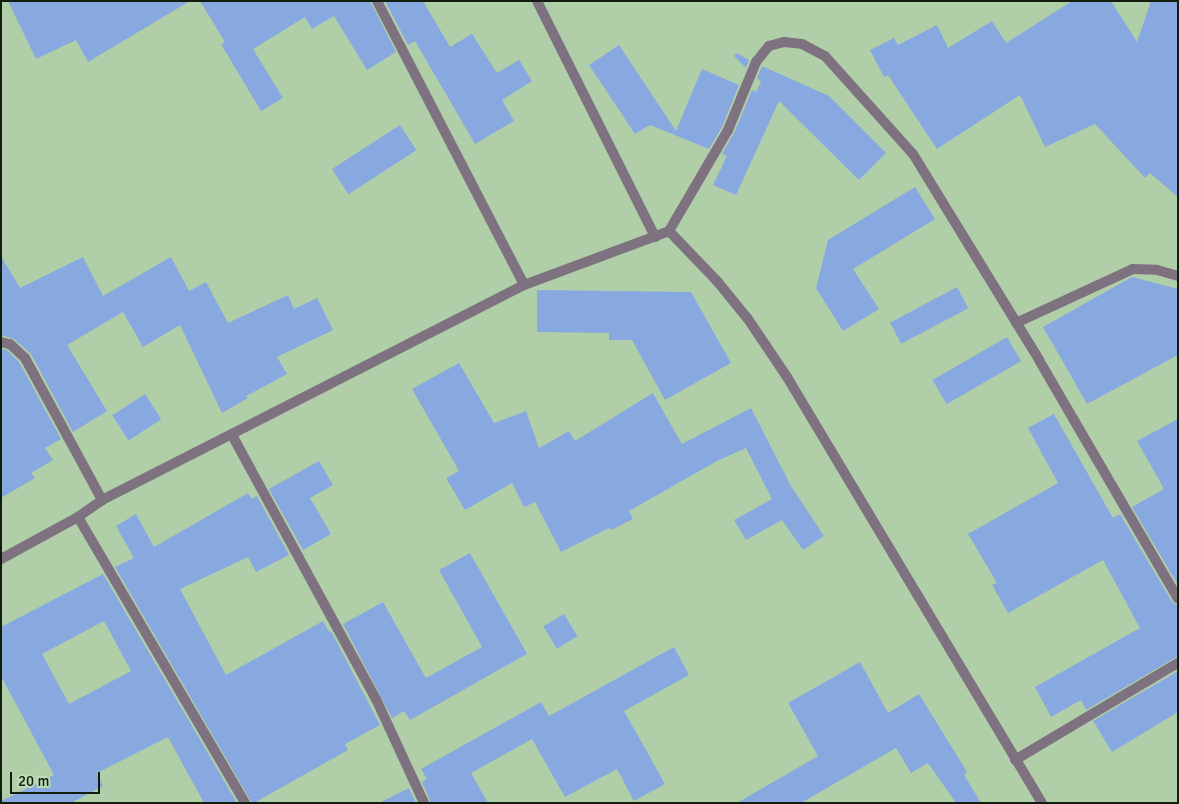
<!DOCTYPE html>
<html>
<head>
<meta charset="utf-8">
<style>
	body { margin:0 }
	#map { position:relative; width:1179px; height:804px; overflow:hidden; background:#b0cfa9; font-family:Signika,sans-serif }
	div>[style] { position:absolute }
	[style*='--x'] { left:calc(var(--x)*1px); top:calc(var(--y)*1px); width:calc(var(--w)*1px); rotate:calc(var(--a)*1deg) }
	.building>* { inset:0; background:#88a9e0; transform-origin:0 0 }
	.minor>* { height:10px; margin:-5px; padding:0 5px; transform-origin:5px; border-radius:5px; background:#7e7281 }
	span { translate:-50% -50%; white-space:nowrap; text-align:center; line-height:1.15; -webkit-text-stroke:4.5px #bcdcb6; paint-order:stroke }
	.frame { position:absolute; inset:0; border:2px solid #121d0f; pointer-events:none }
	.scale { position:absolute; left:10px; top:772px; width:90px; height:22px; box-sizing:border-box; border:2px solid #121d0f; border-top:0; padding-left:6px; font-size:15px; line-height:18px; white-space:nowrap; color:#121d0f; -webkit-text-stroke:4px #bcdcb6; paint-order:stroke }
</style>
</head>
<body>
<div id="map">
	<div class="building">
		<i style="clip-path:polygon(8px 1px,190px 1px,88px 62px,76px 40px,36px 59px)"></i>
		<i style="clip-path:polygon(200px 1px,370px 1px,396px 52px,367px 70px,334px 16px,312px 29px,305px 17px,253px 49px,283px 98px,261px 111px,221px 44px,225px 42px)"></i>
		<i style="clip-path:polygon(385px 1px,423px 1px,450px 47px,472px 34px,497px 73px,519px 60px,532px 81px,502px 100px,514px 121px,475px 144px,415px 41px,408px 45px)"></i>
		<i style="clip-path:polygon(1072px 1px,1111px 1px,1137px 42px,1151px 1px,1178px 1px,1178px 197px,1150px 173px,1145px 178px,1095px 124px,1045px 147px,1020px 95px,937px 149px,888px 75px,884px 77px,870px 50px,894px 38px,898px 45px,937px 25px,948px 48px,992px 21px,1006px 43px)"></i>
		<i style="clip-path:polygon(619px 45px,676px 131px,702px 69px,739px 85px,722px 127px,709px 149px,650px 125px,635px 134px,589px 65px)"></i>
		<i style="clip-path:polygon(736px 53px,749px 60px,746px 68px,734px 56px)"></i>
		<i style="clip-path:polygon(762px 66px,829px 96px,886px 153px,859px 180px,779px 101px,736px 195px,713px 185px,727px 156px,722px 154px,734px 133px,752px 90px,756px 92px,761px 82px,757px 78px)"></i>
		<i style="left:400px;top:125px;width:30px;height:81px;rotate:57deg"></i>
		<i style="clip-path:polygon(915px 187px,935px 219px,853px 269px,879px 309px,843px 331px,816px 288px,828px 240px)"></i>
		<i style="clip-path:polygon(1px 256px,20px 288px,83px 257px,103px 296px,171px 257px,189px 291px,206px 282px,228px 323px,288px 295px,294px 309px,317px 298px,333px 330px,277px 357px,287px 374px,246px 396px,248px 398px,222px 413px,180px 325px,143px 347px,123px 312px,67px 345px,107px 411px,73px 432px,31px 354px,14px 339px,1px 335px)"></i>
		<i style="clip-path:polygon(1132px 277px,1178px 289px,1178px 355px,1087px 404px,1043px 327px)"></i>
		<i style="left:957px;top:287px;width:24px;height:76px;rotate:62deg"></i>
		<i style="clip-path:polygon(537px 290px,691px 292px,731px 363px,665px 400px,632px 340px,609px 340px,609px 333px,537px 332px)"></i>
		<i style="left:1007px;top:337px;width:28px;height:86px;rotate:60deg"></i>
		<i style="clip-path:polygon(1px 349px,7px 350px,19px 362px,61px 439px,45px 448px,53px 460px,31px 473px,35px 478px,1px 498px)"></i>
		<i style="clip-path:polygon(459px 363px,494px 423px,526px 411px,539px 448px,569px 431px,575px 441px,653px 393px,682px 444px,751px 408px,791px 486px,824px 536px,803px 550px,782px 520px,746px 540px,734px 520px,772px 499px,746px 448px,717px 461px,629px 511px,633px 519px,611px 530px,609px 528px,561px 552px,535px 502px,524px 507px,512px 483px,465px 510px,446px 478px,459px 471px,412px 389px)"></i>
		<i style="left:145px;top:394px;width:30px;height:39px;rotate:57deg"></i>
		<i style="clip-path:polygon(1054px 414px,1113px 518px,1120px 514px,1172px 602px,1178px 606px,1178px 656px,1086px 710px,1081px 700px,1051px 717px,1035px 687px,1140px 628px,1103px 560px,1008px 613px,992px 585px,997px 583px,968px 534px,1058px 483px,1028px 428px)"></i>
		<i style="clip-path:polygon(1178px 419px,1178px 585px,1132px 507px,1164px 489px,1137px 441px)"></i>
		<i style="clip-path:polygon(319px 461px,333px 485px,310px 498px,331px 534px,303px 550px,269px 489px)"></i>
		<i style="clip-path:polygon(248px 493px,252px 499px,257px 496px,289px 555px,256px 572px,248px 557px,180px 589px,226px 675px,323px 621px,329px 632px,331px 631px,380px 725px,345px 744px,348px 750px,254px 803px,252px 803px,115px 567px,134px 558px,116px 526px,136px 514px,154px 547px)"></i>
		<i style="clip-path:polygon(470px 553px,527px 654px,410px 720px,404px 711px,392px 718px,343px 624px,383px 602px,426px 678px,482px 647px,439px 570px)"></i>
		<i style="clip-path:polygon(evenodd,103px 574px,237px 803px,204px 803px,168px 737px,97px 773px,103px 786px,71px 803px,1px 803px,1px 801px,54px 775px,1px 676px,1px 627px,103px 574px,104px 621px,131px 671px,69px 704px,42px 654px,104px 621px)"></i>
		<i style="left:564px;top:614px;width:26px;height:24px;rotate:59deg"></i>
		<i style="clip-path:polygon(674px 647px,689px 675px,624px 711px,665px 784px,634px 801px,617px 769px,565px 797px,532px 739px,471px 773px,488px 803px,431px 803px,422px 782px,427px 779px,421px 769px,541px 702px,549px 716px)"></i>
		<i style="clip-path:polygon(860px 662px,888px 713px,919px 694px,967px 772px,964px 775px,981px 803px,956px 803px,928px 763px,911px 773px,896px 748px,801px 803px,737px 803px,818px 756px,788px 703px)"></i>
		<i style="clip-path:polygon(1178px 671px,1178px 712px,1112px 752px,1093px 721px)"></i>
		<i style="clip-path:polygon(409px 788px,416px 803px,379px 803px)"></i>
	</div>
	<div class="minor">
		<i style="--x:377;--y:1;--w:320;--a:62.6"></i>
		<i style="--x:537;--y:1;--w:264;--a:63.4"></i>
		<i style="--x:669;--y:231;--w:117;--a:-59.7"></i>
		<i style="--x:728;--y:130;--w:74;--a:-67.6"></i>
		<i style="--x:756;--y:62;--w:21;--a:-51"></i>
		<i style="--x:769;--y:46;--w:16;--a:-15"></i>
		<i style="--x:784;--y:42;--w:18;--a:6"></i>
		<i style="--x:802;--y:44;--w:26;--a:28"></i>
		<i style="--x:825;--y:56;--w:132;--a:48.1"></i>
		<i style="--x:913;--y:154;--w:241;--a:58.5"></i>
		<i style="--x:1039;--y:360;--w:276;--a:59.8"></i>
		<i style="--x:1016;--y:323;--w:129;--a:-24.8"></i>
		<i style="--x:1133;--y:269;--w:24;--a:2"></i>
		<i style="--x:1157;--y:270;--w:22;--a:16"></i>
		<i style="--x:1;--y:342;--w:9;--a:13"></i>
		<i style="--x:10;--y:344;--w:21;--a:43"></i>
		<i style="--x:25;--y:358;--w:162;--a:61.5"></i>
		<i style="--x:232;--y:435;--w:301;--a:61.4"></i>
		<i style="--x:376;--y:699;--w:115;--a:65.2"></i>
		<i style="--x:78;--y:517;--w:331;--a:59.7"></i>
		<i style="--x:1;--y:559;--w:88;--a:-28.6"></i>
		<i style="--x:78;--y:517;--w:29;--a:-35"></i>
		<i style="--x:102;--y:500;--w:474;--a:-27"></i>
		<i style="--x:524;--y:285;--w:155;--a:-20.4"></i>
		<i style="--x:669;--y:231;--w:69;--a:46.2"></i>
		<i style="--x:717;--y:281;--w:49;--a:50.8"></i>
		<i style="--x:748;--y:319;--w:70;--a:56.1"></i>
		<i style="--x:787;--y:377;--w:496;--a:59.1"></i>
		<i style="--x:1015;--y:760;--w:190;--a:-30.8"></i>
	</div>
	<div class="frame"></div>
	<div class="scale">20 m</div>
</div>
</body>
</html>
